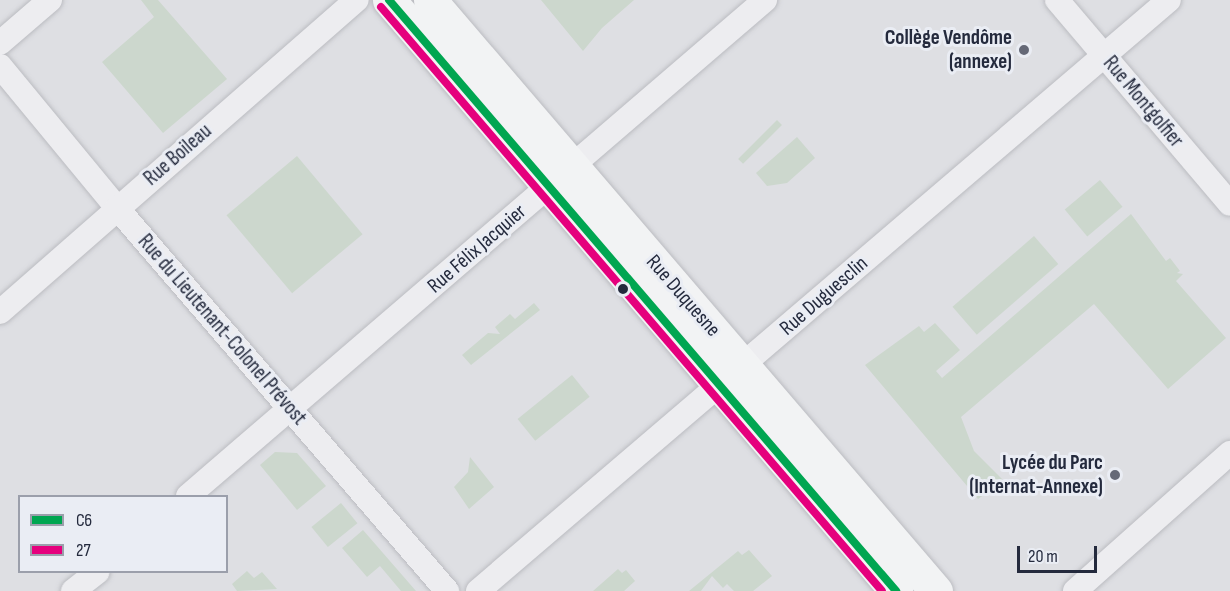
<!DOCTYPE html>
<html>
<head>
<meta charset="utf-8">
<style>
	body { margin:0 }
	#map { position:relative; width:1230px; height:591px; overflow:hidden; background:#dedfe3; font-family:"Sofia Sans Condensed",sans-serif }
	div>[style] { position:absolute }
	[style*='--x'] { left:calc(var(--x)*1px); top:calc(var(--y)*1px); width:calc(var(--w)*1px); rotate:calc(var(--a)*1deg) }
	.green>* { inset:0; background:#ccd7cd; transform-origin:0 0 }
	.roads { filter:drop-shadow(0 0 2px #bbbcc1) drop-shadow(0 0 2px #bbbcc1) }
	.minor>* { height:24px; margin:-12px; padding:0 12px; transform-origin:12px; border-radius:12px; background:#ededf0 }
	.primary>* { height:33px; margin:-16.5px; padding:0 16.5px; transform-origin:16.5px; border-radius:16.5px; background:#f2f3f4 }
	.bus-1>* { height:8px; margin:-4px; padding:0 4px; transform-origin:4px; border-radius:4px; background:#00a651 }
	.bus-2>* { height:8px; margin:-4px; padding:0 4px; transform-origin:4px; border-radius:4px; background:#e5007d }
	.dots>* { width:16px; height:16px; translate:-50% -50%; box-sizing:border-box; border:3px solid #eaedf4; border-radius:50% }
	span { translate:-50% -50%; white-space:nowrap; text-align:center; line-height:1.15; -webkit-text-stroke:6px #eaedf4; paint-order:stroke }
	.poi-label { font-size:21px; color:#242a3d; font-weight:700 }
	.right { translate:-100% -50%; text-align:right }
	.street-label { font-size:21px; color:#242a3d }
	.legend { position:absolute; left:18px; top:495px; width:210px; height:78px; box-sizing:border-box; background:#eaedf4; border:2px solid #9b9fab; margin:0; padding:8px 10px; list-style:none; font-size:18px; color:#242a3d }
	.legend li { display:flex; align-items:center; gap:12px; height:30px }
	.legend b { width:30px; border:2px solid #9b9fab }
	.scale { position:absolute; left:1017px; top:546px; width:80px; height:27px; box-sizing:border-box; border:3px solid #242a3d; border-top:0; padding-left:8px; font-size:18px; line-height:21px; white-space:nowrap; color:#242a3d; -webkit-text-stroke:4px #eaedf4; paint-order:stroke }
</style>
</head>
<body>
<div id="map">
	<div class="green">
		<i style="clip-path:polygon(141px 0,158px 0,227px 79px,163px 133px,102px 62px,154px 17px)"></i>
		<i style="clip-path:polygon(541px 0,634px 0,602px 28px,583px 51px)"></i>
		<i style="left:777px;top:120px;width:7px;height:55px;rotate:45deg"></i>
		<i style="clip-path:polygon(797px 137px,815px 158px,787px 183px,767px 186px,756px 173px)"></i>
		<i style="left:297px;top:156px;width:102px;height:92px;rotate:50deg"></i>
		<i style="left:1100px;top:180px;width:35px;height:46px;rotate:50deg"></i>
		<i style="clip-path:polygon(1131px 214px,1166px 261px,1170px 258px,1180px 271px,1177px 273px,1183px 274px,1176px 281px,1226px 338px,1168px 389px,1094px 304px,961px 417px,974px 451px,1004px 481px,978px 499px,865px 365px,919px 326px,924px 332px,935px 323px,960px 350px,936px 371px,942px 378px)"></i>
		<i style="left:1034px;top:236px;width:37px;height:108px;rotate:49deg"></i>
		<i style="clip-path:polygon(534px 303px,540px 310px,471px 365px,462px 355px,488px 333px,500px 334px,495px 327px,510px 314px,515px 319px)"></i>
		<i style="left:572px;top:375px;width:28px;height:70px;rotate:51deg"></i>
		<i style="clip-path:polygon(275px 452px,297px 453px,326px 486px,297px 510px,260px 465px)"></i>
		<i style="clip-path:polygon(470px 457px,494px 487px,469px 509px,454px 487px,468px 472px)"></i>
		<i style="left:341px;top:503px;width:26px;height:38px;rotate:51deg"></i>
		<i style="clip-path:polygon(363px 530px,416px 591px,401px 591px,380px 566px,367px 577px,342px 548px)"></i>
		<i style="clip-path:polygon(749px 550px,772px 576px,753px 591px,734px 591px,727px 584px,723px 588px,712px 576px,701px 591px,689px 591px,738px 551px,742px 555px)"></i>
		<i style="clip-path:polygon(618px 569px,622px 573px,626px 570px,635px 581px,624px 591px,593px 591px)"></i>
		<i style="clip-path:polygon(247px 571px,254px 578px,262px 572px,277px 589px,237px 591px,232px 584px)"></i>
	</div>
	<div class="roads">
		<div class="minor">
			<i style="--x:1057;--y:0;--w:267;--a:49.7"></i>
			<i style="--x:0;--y:43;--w:66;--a:-40.7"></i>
			<i style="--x:0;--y:66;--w:184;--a:50.5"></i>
			<i style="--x:117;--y:208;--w:506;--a:49.25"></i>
			<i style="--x:0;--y:312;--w:474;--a:-41.2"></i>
			<i style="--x:188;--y:496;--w:761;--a:-40.68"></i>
			<i style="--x:73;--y:591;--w:31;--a:-38"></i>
			<i style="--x:478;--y:591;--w:909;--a:-40.54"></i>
			<i style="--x:1075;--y:591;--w:208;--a:-41.7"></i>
		</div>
		<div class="primary">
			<i style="--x:389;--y:0;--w:779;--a:49.37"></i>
			<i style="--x:430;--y:0;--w:778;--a:49.43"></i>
		</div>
	</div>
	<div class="bus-1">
		<i style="--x:389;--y:0;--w:779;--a:49.37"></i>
	</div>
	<div class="bus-2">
		<i style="--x:381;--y:7;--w:769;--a:49.37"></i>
	</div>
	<div class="dots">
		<i style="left:1024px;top:50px;background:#656977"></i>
		<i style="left:623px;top:289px;background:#242a3d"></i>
		<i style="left:1115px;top:475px;background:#656977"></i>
	</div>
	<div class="poi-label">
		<span class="right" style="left:1012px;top:50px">Collège Vendôme<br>(annexe)</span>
		<span class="right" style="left:1103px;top:475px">Lycée du Parc<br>(Internat-Annexe)</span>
	</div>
	<div class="street-label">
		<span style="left:1143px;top:102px;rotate:50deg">Rue Montgolfier</span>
		<span style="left:178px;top:155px;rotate:-41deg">Rue Boileau</span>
		<span style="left:477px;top:249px;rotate:-41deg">Rue Félix Jacquier</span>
		<span style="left:683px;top:296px;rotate:49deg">Rue Duquesne</span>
		<span style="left:824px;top:296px;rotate:-41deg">Rue Duguesclin</span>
		<span style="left:222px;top:330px;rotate:49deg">Rue du Lieutenant-Colonel Prévost</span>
	</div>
	<ul class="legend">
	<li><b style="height:8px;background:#00a651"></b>C6</li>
	<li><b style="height:8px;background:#e5007d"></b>27</li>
	</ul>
	<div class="scale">20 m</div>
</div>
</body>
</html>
